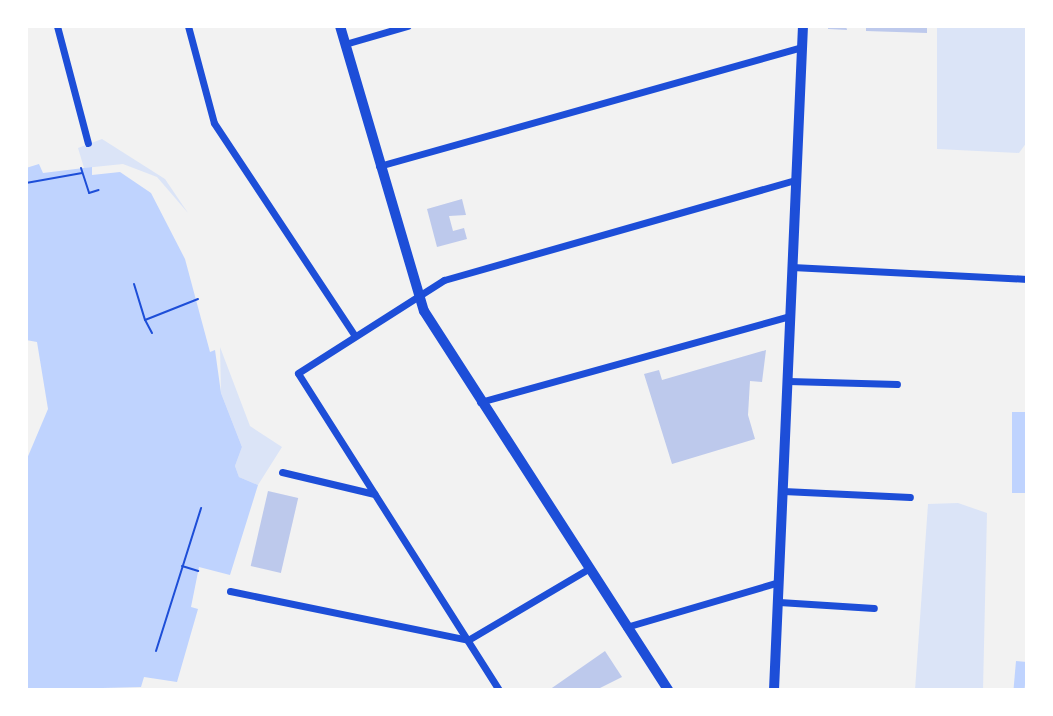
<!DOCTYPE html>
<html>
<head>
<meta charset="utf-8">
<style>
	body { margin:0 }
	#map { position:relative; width:1053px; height:716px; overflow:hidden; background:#f2f2f2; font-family:Jost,sans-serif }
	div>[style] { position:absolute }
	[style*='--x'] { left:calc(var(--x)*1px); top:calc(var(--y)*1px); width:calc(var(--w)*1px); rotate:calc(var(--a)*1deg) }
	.green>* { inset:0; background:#dbe4f7 }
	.water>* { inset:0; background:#bfd3fe; transform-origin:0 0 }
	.building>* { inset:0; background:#bdc9ec; transform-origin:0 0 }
	.path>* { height:2px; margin:-1px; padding:0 1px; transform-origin:1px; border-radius:1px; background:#1d4ed8 }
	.minor>* { height:7px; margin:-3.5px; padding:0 3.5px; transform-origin:3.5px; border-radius:3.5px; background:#1d4ed8 }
	.secondary>* { height:10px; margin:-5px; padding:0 5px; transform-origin:5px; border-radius:5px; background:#1d4ed8 }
	.primary>* { height:10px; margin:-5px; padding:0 5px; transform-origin:5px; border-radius:5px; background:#1d4ed8 }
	span { translate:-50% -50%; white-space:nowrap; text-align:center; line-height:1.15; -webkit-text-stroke:5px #fff; paint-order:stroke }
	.frame { position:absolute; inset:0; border:28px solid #fff; pointer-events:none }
</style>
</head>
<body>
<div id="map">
	<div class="green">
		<i style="clip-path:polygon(937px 26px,1027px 26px,1027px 142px,1019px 153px,937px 149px)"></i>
		<i style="clip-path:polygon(102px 139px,165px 179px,188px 213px,157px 177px,123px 164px,84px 168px,78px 148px)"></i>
		<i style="clip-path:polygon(220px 347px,250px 426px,282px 447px,258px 485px,239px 477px,235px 466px,242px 447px,221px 393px)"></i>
		<i style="clip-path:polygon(958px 503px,987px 513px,983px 690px,915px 690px,928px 504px)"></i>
	</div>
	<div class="water">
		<i style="clip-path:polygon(39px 164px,43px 173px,92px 167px,92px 175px,120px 172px,151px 193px,185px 259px,210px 352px,215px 350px,221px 393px,242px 447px,235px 466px,239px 477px,258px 485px,230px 575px,199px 567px,191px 607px,198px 609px,177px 682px,144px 677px,141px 687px,26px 690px,26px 461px,48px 409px,37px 342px,26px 340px,26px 168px)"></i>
		<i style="left:1012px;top:412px;width:15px;height:81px"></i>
		<i style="left:1016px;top:661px;width:11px;height:29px;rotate:5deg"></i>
	</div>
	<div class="building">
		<i style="clip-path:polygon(828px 26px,846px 26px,847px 30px,828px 29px)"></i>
		<i style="clip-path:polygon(866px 26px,927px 26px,927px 33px,866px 31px)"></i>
		<i style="clip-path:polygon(462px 199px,466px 215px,449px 216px,453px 231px,464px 228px,467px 239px,437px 247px,427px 209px)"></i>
		<i style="clip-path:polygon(766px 350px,762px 382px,750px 381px,748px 415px,755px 439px,672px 464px,644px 374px,659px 370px,662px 380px)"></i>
		<i style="left:268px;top:491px;width:31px;height:77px;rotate:13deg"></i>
		<i style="clip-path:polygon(605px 651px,622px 677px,596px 690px,549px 690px)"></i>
	</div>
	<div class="path">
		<i style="--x:81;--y:168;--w:26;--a:72"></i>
		<i style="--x:89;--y:193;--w:10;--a:-17"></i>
		<i style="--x:26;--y:183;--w:57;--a:-10.1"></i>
		<i style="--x:134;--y:284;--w:37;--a:73"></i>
		<i style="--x:152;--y:333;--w:15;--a:-118"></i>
		<i style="--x:145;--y:320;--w:57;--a:-21.6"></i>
		<i style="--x:182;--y:566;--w:17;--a:17"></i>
		<i style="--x:156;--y:651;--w:150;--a:-72.5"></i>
	</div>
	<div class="minor">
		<i style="--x:57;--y:26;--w:121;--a:75.2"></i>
		<i style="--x:188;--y:26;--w:100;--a:75"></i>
		<i style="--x:214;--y:123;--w:255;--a:56.5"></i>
		<i style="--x:345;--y:44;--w:65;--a:-16.2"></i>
		<i style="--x:379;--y:166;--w:439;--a:-15.7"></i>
		<i style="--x:792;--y:267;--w:235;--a:2.9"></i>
		<i style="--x:788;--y:381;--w:109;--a:1.6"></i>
		<i style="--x:480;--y:402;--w:322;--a:-15.5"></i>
		<i style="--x:282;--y:472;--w:95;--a:13.4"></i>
		<i style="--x:783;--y:491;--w:127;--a:2.7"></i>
		<i style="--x:230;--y:591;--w:243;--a:11.6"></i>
		<i style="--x:468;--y:640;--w:139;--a:-30.6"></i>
		<i style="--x:779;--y:602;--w:95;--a:3.6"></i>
		<i style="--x:626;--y:627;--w:159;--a:-16.4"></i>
		<i style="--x:499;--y:690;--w:375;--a:-122.4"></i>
		<i style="--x:298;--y:373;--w:173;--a:-32.5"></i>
		<i style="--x:444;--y:280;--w:365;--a:-15.9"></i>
	</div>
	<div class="secondary">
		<i style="--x:774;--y:690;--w:665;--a:-87.5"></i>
	</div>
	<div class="primary">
		<i style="--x:340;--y:26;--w:297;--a:73.6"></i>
		<i style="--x:424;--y:311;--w:451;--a:57.2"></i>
	</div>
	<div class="frame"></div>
</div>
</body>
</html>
